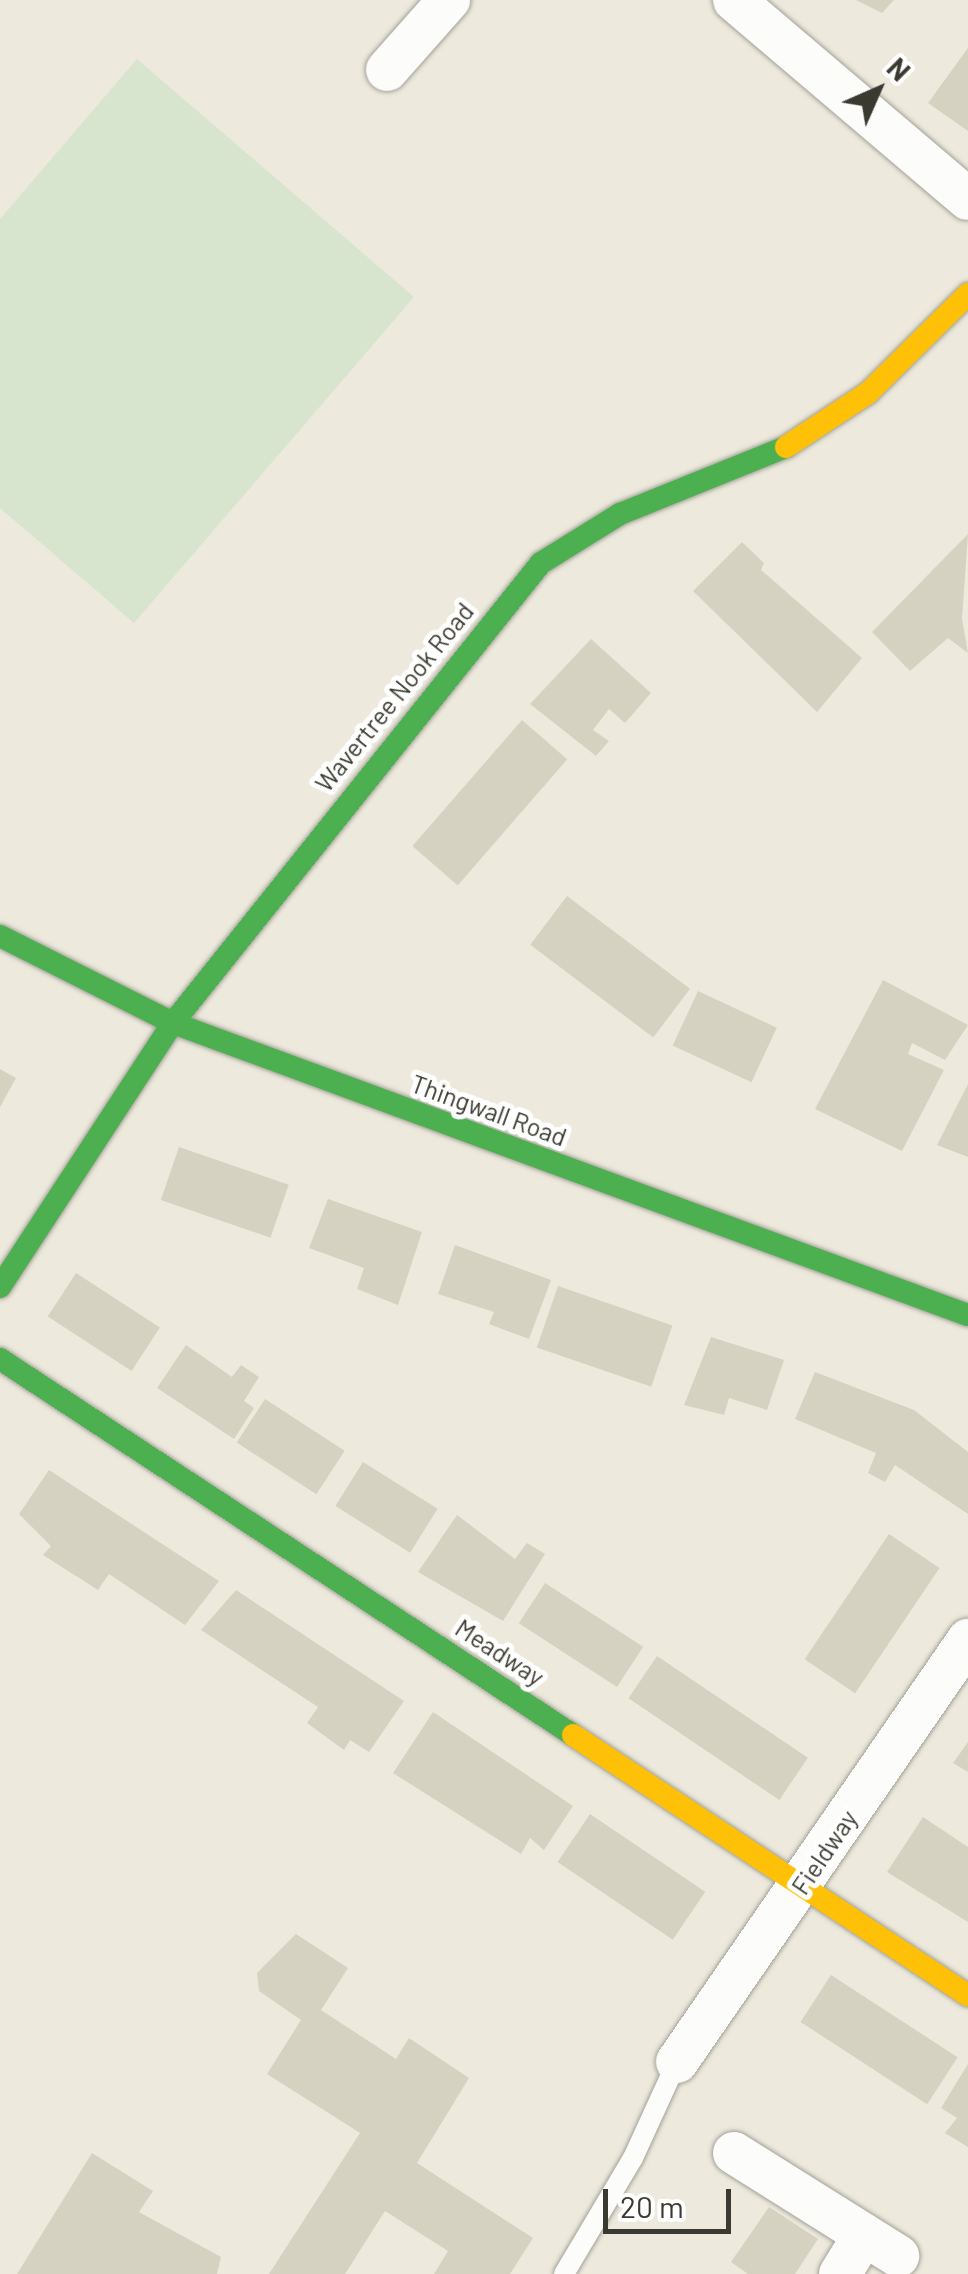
<!DOCTYPE html>
<html>
<head>
<meta charset="utf-8">
<style>
	body { margin:0 }
	#map { position:relative; width:968px; height:2274px; overflow:hidden; background:#edeadd; font-family:Barlow,sans-serif }
	div>[style] { position:absolute }
	[style*='--x'] { left:calc(var(--x)*1px); top:calc(var(--y)*1px); width:calc(var(--w)*1px); rotate:calc(var(--a)*1deg) }
	.green>* { inset:0; background:#d7e4ce }
	.building>* { inset:0; background:#d5d2c2; transform-origin:0 0 }
	.roads { filter:drop-shadow(0 0 2px #a3a197) drop-shadow(0 0 2px #a3a197) }
	.lane>* { height:20px; margin:-10px; padding:0 10px; transform-origin:10px; border-radius:10px; background:#fcfcfa }
	.street>* { height:42px; margin:-21px; padding:0 21px; transform-origin:21px; border-radius:21px; background:#fcfcfa }
	.fast>* { height:22px; margin:-11px; padding:0 11px; transform-origin:11px; border-radius:11px; background:#4caf50 }
	.slow>* { height:22px; margin:-11px; padding:0 11px; transform-origin:11px; border-radius:11px; background:#ffc107 }
	span { translate:-50% -50%; white-space:nowrap; text-align:center; line-height:1.15; -webkit-text-stroke:10px #fff; paint-order:stroke }
	.street-label { font-size:25px; color:#3b3a30 }
	.north { position:absolute; left:828px; top:40px; width:100px; height:100px; -webkit-text-stroke:8px #fff; paint-order:stroke; rotate:45deg; font-size:28px; font-weight:700; line-height:40px; text-align:center; color:#3b3a30 }
	.north::after { content:''; display:block; margin:auto; width:35px; height:45px; background:#3b3a30; clip-path:polygon(50% 0,100% 100%,50% 72%,0 100%) }
	.scale { position:absolute; left:603px; top:2189px; width:128px; height:45px; box-sizing:border-box; border:5px solid #3b3a30; border-top:0; padding-left:12px; font-size:30px; line-height:35px; white-space:nowrap; color:#3b3a30; -webkit-text-stroke:8px #fff; paint-order:stroke }
</style>
</head>
<body>
<div id="map">
	<div class="green">
		<i style="clip-path:polygon(137px 59px,414px 297px,134px 623px,0 508px,0 219px)"></i>
	</div>
	<div class="building">
		<i style="clip-path:polygon(856px 0,894px 0,882px 13px)"></i>
		<i style="clip-path:polygon(968px 48px,968px 131px,928px 103px)"></i>
		<i style="clip-path:polygon(968px 534px,962px 619px,968px 653px,948px 638px,910px 671px,872px 632px)"></i>
		<i style="clip-path:polygon(742px 542px,764px 563px,761px 570px,862px 658px,817px 712px,693px 591px)"></i>
		<i style="clip-path:polygon(591px 639px,651px 693px,625px 723px,609px 709px,593px 730px,609px 741px,596px 756px,530px 704px)"></i>
		<i style="left:522px;top:720px;width:60px;height:167px;rotate:41deg"></i>
		<i style="left:567px;top:896px;width:154px;height:61px;rotate:37deg"></i>
		<i style="clip-path:polygon(883px 980px,968px 1025px,945px 1060px,912px 1043px,908px 1054px,944px 1070px,902px 1151px,815px 1109px)"></i>
		<i style="left:698px;top:991px;width:87px;height:60px;rotate:25deg"></i>
		<i style="clip-path:polygon(0 1069px,16px 1078px,0 1107px)"></i>
		<i style="clip-path:polygon(968px 1084px,968px 1157px,937px 1145px)"></i>
		<i style="left:179px;top:1147px;width:116px;height:56px;rotate:19deg"></i>
		<i style="clip-path:polygon(328px 1199px,422px 1232px,398px 1305px,357px 1289px,364px 1268px,309px 1248px)"></i>
		<i style="clip-path:polygon(455px 1245px,551px 1280px,529px 1339px,489px 1324px,494px 1312px,438px 1294px)"></i>
		<i style="left:76px;top:1273px;width:100px;height:52px;rotate:33deg"></i>
		<i style="left:558px;top:1286px;width:121px;height:65px;rotate:19deg"></i>
		<i style="clip-path:polygon(711px 1337px,784px 1360px,767px 1410px,729px 1398px,724px 1415px,684px 1405px)"></i>
		<i style="clip-path:polygon(186px 1345px,232px 1377px,241px 1365px,259px 1377px,244px 1401px,254px 1408px,234px 1439px,157px 1388px)"></i>
		<i style="clip-path:polygon(815px 1372px,914px 1410px,968px 1452px,968px 1514px,895px 1465px,885px 1482px,868px 1473px,876px 1453px,795px 1419px)"></i>
		<i style="left:265px;top:1399px;width:95px;height:52px;rotate:33deg"></i>
		<i style="left:363px;top:1462px;width:88px;height:52px;rotate:32deg"></i>
		<i style="clip-path:polygon(49px 1470px,219px 1581px,185px 1625px,109px 1574px,98px 1590px,43px 1555px,51px 1546px,19px 1514px)"></i>
		<i style="clip-path:polygon(457px 1515px,515px 1559px,527px 1543px,545px 1554px,503px 1621px,418px 1572px)"></i>
		<i style="left:889px;top:1534px;width:61px;height:151px;rotate:34deg"></i>
		<i style="left:545px;top:1583px;width:117px;height:48px;rotate:33deg"></i>
		<i style="clip-path:polygon(236px 1590px,404px 1701px,369px 1752px,350px 1740px,344px 1750px,307px 1723px,318px 1707px,201px 1630px)"></i>
		<i style="left:657px;top:1656px;width:182px;height:51px;rotate:34deg"></i>
		<i style="clip-path:polygon(433px 1712px,573px 1806px,544px 1850px,530px 1838px,521px 1854px,393px 1773px)"></i>
		<i style="clip-path:polygon(968px 1742px,968px 1772px,953px 1763px)"></i>
		<i style="left:590px;top:1814px;width:139px;height:58px;rotate:34deg"></i>
		<i style="clip-path:polygon(923px 1817px,968px 1847px,968px 1922px,887px 1872px)"></i>
		<i style="clip-path:polygon(296px 1934px,348px 1968px,321px 2010px,396px 2059px,409px 2038px,469px 2078px,417px 2163px,533px 2238px,510px 2274px,434px 2274px,448px 2251px,385px 2211px,345px 2274px,269px 2274px,360px 2133px,267px 2074px,301px 2020px,259px 1991px,257px 1973px)"></i>
		<i style="left:831px;top:1975px;width:151px;height:56px;rotate:33deg"></i>
		<i style="clip-path:polygon(968px 2064px,968px 2147px,945px 2133px,957px 2118px,941px 2108px)"></i>
		<i style="clip-path:polygon(92px 2153px,153px 2191px,139px 2212px,221px 2257px,217px 2274px,17px 2274px)"></i>
		<i style="clip-path:polygon(769px 2207px,818px 2239px,795px 2274px,748px 2274px,731px 2262px)"></i>
	</div>
	<div class="roads">
		<div class="lane">
			<i style="--x:564;--y:2274;--w:135;--a:-59.3"></i>
			<i style="--x:633;--y:2158;--w:106;--a:-65.4"></i>
		</div>
		<div class="street">
			<i style="--x:734;--y:0;--w:307;--a:40.4"></i>
			<i style="--x:387;--y:70;--w:94;--a:-48.5"></i>
			<i style="--x:677;--y:2062;--w:513;--a:-55.41"></i>
			<i style="--x:734;--y:2153;--w:194;--a:32.1"></i>
			<i style="--x:840;--y:2274;--w:46;--a:-58.4"></i>
		</div>
		<div class="fast">
			<i style="--x:0;--y:936;--w:194;--a:26.7"></i>
			<i style="--x:173;--y:1023;--w:847;--a:20.17"></i>
			<i style="--x:0;--y:1287;--w:316;--a:-56.8"></i>
			<i style="--x:173;--y:1023;--w:589;--a:-51.34"></i>
			<i style="--x:541;--y:563;--w:93;--a:-31.8"></i>
			<i style="--x:620;--y:514;--w:179;--a:-22"></i>
			<i style="--x:0;--y:1359;--w:685;--a:33.27"></i>
		</div>
		<div class="slow">
			<i style="--x:786;--y:447;--w:98;--a:-33.4"></i>
			<i style="--x:868;--y:393;--w:141;--a:-44.7"></i>
			<i style="--x:573;--y:1735;--w:473;--a:33.4"></i>
		</div>
	</div>
	<div class="street-label">
		<span style="left:394px;top:697px;rotate:-51deg">Wavertree Nook Road</span>
		<span style="left:489px;top:1110px;rotate:20deg">Thingwall Road</span>
		<span style="left:500px;top:1652px;rotate:33deg">Meadway</span>
		<span style="left:824px;top:1852px;rotate:-56deg">Fieldway</span>
	</div>
	<div class="north">N</div>
	<div class="scale">20 m</div>
</div>
</body>
</html>
